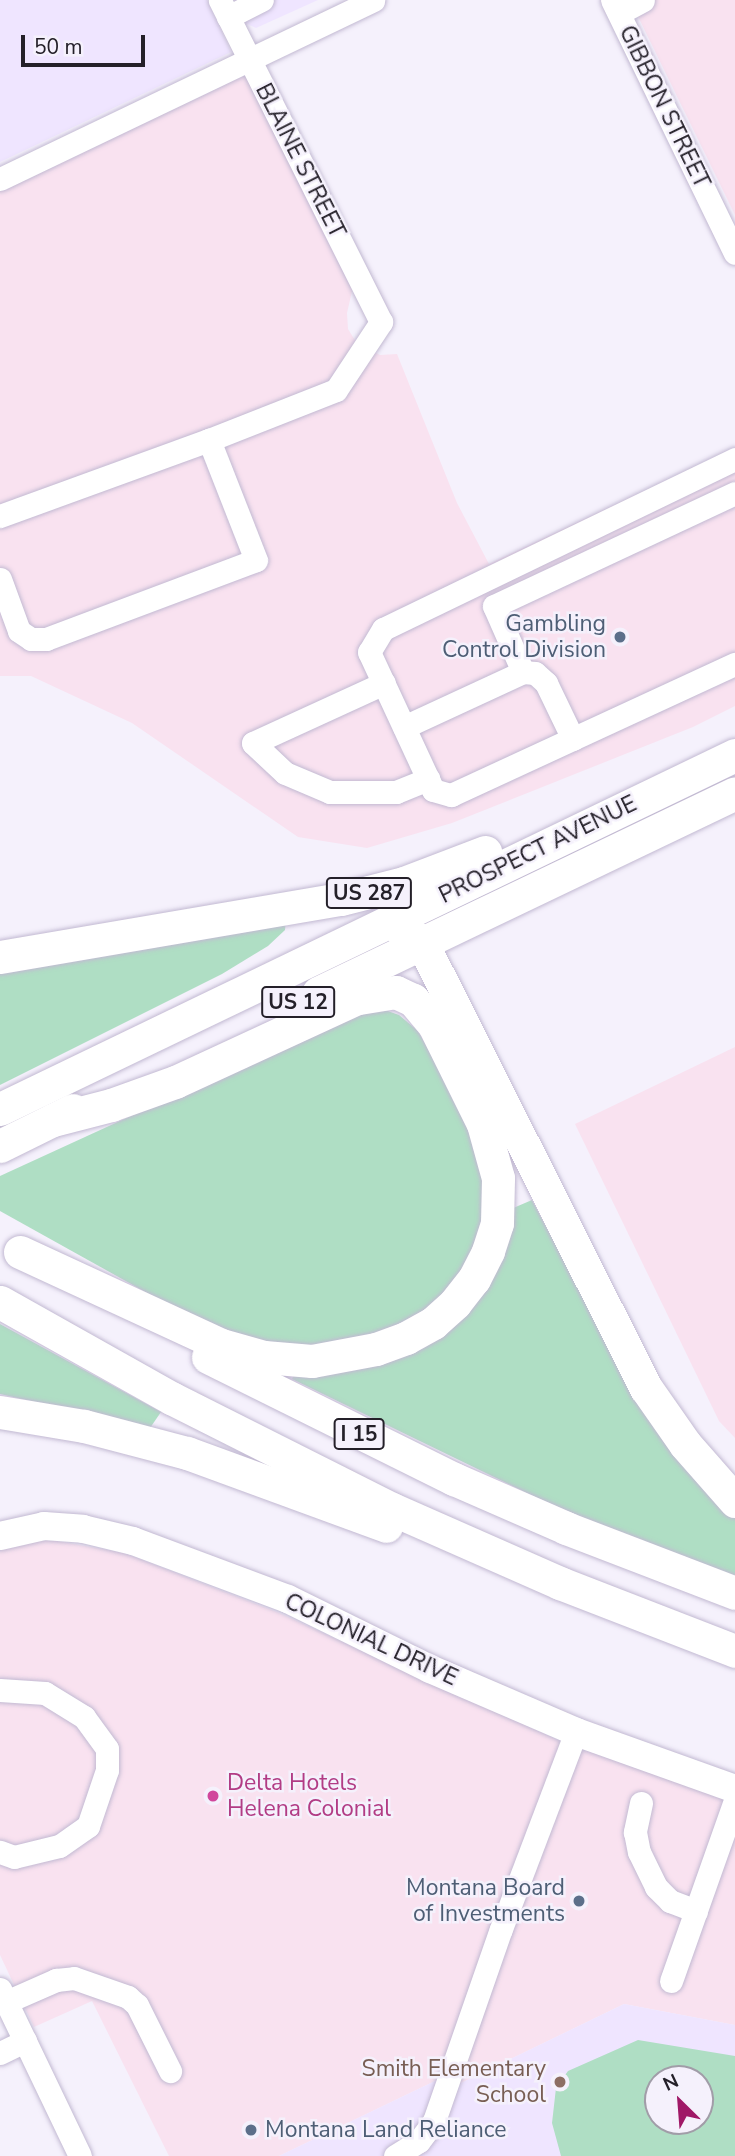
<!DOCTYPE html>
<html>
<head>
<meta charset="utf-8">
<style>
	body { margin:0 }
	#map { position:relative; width:735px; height:2156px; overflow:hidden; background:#f5f1fc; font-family:"Nunito Sans",sans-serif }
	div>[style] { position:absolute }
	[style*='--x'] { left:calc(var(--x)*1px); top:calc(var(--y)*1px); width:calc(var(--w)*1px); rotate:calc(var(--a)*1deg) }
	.commercial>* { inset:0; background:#f9e2f0 }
	.built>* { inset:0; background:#efe5ff }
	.green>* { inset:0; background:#afdec4 }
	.roads { filter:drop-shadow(0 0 2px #c2b9d2) drop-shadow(0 0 2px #c2b9d2) }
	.minor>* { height:23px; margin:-11.5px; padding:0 11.5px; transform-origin:11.5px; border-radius:11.5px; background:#fff }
	.major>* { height:28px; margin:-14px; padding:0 14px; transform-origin:14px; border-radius:14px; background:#fff }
	.highway>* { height:33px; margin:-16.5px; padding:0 16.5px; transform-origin:16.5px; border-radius:16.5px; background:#fff }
	.dots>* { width:19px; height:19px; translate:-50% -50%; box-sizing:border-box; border:4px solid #f5f1fc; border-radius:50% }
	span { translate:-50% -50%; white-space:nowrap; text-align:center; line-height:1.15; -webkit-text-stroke:5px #f5f1fc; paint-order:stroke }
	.shield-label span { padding:2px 5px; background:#f5f1fc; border:2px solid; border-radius:5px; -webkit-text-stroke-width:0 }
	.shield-label { font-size:21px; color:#242029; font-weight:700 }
	.street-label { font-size:23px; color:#242029 }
	.service-label { font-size:23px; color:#4e5e75 }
	.right { translate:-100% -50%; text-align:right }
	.left { translate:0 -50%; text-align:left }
	.hotel-label { font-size:23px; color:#b23c85 }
	.education-label { font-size:23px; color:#785e54 }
	.north { position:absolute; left:644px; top:2065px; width:70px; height:70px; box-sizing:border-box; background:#f5f1fc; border:2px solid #a19da8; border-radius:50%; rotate:335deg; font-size:19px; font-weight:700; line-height:28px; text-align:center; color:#242029 }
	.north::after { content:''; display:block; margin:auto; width:24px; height:32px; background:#a01967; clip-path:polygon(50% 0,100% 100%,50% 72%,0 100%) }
	.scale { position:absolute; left:21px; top:35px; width:124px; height:32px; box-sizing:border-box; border:4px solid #242029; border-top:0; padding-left:9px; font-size:21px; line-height:24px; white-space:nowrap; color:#242029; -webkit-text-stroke:5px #f5f1fc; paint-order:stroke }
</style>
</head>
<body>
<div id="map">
	<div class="commercial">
		<i style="clip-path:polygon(630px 0,735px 0,735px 215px)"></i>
		<i style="clip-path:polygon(246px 70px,353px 287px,347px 313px,348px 329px,356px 342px,380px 355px,397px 354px,457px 503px,489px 564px,735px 448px,735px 706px,693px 727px,452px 823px,367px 848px,298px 837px,132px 723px,31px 676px,0 676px,0 190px)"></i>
		<i style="clip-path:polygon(735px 1047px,735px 1438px,719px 1421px,575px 1124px)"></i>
		<i style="clip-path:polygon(46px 1539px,124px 1553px,277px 1612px,560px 1741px,556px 1761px,437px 2080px,279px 2156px,169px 2156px,92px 2001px,34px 2027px,0 1955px,0 1548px)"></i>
		<i style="clip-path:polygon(579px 1748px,735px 1802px,735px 2025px,624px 2004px,457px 2085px)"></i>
	</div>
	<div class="built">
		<i style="clip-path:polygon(0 0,207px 0,231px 52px,0 162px)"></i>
		<i style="clip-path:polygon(231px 0,318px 0,256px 28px,241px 21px)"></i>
		<i style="clip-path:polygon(evenodd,624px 2004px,735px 2025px,735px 2156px,279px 2156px,437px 2080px,457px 2085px,624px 2004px,658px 2079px,700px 2079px,700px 2121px,658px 2121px,658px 2079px)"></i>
	</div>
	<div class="green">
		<i style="clip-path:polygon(286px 919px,285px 930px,268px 946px,222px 974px,0 1085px,0 969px)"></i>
		<i style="clip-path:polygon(382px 1009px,399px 1015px,418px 1031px,468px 1121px,489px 1191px,467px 1275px,410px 1325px,302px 1351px,228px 1338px,0 1211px,0 1176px,355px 1013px)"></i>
		<i style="clip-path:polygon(532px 1200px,592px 1314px,735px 1513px,735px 1577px,697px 1567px,533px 1496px,292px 1379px,296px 1371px,416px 1344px,506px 1211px)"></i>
		<i style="clip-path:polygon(0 1324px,11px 1330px,161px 1412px,150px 1428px,0 1394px)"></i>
		<i style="clip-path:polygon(evenodd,638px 2040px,735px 2056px,735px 2156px,561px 2156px,552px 2123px,556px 2088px,568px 2071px,638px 2040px,658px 2079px,700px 2079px,700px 2121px,658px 2121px,658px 2079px)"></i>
	</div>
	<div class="roads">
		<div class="minor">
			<i style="--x:612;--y:0;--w:281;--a:64.1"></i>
			<i style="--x:619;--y:13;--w:27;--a:-28"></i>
			<i style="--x:228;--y:17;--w:38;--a:-27"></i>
			<i style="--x:0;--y:179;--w:414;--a:-25.6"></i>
			<i style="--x:735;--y:459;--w:391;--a:154.2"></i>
			<i style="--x:383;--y:629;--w:27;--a:121"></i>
			<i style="--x:369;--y:652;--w:152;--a:65.1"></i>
			<i style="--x:433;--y:790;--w:19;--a:16"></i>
			<i style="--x:451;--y:795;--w:313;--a:-24.8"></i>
			<i style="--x:0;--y:516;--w:222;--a:-20"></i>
			<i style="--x:209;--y:440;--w:136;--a:-21.5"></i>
			<i style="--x:336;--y:390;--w:82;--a:-56.5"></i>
			<i style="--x:381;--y:322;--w:360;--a:-116.6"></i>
			<i style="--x:0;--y:579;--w:55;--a:69.9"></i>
			<i style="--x:19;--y:631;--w:14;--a:34"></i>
			<i style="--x:31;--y:639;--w:15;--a:0"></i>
			<i style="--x:46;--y:639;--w:224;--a:-20.6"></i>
			<i style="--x:256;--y:560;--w:129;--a:-111.4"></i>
			<i style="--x:523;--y:672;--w:72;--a:-113.7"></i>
			<i style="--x:494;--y:606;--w:266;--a:-25.1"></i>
			<i style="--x:384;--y:683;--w:144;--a:155.4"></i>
			<i style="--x:253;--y:743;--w:44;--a:43.2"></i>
			<i style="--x:285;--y:773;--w:49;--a:22.9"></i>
			<i style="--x:330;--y:792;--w:66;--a:0"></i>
			<i style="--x:396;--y:792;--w:35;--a:-22"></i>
			<i style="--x:404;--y:727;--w:131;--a:-24.8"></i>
			<i style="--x:523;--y:672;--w:12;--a:5"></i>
			<i style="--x:535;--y:673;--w:15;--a:42"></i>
			<i style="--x:546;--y:683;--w:62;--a:64.3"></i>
			<i style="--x:0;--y:1690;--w:45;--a:3.8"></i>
			<i style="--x:45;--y:1693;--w:46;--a:31.6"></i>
			<i style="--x:84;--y:1717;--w:39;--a:54"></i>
			<i style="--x:107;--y:1749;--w:21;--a:90"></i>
			<i style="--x:107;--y:1770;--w:59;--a:108.7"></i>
			<i style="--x:88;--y:1826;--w:35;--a:145"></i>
			<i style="--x:59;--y:1846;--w:46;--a:166.3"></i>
			<i style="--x:14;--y:1857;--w:15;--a:-160"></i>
			<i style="--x:641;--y:1803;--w:30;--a:102"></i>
			<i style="--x:635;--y:1832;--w:20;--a:79"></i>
			<i style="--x:639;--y:1852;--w:39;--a:64"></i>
			<i style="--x:656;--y:1887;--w:20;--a:45"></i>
			<i style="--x:670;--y:1901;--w:28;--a:21"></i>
			<i style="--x:671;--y:1981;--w:192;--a:-70.5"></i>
			<i style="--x:0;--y:1989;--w:185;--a:64.4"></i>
			<i style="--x:6;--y:2002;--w:55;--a:-23.7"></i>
			<i style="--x:56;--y:1980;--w:18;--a:-6"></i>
			<i style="--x:74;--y:1978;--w:57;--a:19.4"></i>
			<i style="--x:128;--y:1997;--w:12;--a:42"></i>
			<i style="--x:137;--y:2005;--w:74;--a:63.4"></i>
			<i style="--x:0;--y:2053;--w:28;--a:-26"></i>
			<i style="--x:395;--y:2156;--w:28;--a:-32"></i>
			<i style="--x:419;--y:2141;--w:25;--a:-53"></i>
			<i style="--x:434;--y:2121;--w:203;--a:-70.8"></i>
			<i style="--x:501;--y:1929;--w:211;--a:-69.2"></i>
		</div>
		<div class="major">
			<i style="--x:0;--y:1536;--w:45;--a:-12.8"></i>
			<i style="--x:44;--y:1526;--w:39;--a:4"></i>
			<i style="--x:83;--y:1529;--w:51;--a:13.5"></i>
			<i style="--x:133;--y:1541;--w:165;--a:20.5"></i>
			<i style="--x:288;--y:1599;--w:158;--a:26.2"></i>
			<i style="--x:430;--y:1669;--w:159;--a:23.3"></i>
			<i style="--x:576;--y:1732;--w:169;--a:19.7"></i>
		</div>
		<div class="highway">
			<i style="--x:402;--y:931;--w:16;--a:27"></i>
			<i style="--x:416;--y:938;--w:19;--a:54"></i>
			<i style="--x:427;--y:953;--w:487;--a:63.3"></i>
			<i style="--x:646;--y:1388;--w:68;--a:55.1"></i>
			<i style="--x:685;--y:1444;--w:76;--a:48.7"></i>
			<i style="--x:0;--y:957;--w:346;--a:-9.7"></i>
			<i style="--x:341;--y:899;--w:65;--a:-14.3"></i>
			<i style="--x:404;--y:883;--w:87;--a:-20.9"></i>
			<i style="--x:318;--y:993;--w:462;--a:-25.6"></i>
			<i style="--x:0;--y:1109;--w:816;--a:-25.72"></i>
			<i style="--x:0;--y:1146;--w:81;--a:-26.3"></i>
			<i style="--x:20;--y:1252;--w:221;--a:24.8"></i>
			<i style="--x:221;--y:1345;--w:45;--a:15.6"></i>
			<i style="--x:264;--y:1357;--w:48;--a:4.8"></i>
			<i style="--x:312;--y:1361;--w:65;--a:-10.6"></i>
			<i style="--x:376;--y:1349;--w:32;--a:-20"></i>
			<i style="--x:406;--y:1338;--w:31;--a:-29"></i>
			<i style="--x:433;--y:1323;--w:30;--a:-42"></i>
			<i style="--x:455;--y:1303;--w:31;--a:-52"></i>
			<i style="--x:474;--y:1279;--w:31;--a:-63"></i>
			<i style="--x:488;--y:1251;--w:29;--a:-72"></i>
			<i style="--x:497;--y:1223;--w:45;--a:-88.7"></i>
			<i style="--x:498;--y:1178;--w:56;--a:-105.5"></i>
			<i style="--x:483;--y:1124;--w:110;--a:-116.3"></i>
			<i style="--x:434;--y:1025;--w:33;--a:-130"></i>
			<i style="--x:413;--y:1000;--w:19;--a:-155"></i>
			<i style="--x:396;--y:992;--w:39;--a:171"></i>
			<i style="--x:357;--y:998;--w:200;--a:155.2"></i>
			<i style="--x:175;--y:1082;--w:68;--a:160.2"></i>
			<i style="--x:111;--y:1105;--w:60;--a:165.5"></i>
			<i style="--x:0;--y:1302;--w:198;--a:29.3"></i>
			<i style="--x:173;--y:1399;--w:245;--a:26.7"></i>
			<i style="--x:392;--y:1509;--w:184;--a:23.8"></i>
			<i style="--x:560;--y:1583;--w:188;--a:21.2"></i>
			<i style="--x:208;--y:1357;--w:275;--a:26.4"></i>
			<i style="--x:454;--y:1479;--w:122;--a:23.6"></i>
			<i style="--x:566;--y:1528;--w:181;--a:21"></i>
			<i style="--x:0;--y:1412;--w:85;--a:9.5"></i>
			<i style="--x:84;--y:1426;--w:106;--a:14.7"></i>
			<i style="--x:187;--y:1453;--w:212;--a:20.1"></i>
		</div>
	</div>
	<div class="dots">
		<i style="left:620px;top:637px;background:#5c6f8a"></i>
		<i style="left:213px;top:1796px;background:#d1479c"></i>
		<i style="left:579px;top:1901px;background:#5c6f8a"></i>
		<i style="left:560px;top:2082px;background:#8d6e63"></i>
		<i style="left:251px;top:2130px;background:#5c6f8a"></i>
	</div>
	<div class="shield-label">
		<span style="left:369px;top:893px">US 287</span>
		<span style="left:298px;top:1002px">US 12</span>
		<span style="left:359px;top:1434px">I 15</span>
	</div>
	<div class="street-label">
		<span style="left:664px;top:107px;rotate:64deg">GIBBON STREET</span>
		<span style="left:300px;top:161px;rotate:63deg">BLAINE STREET</span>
		<span style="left:538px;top:850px;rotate:-26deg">PROSPECT AVENUE</span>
		<span style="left:371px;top:1640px;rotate:25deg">COLONIAL DRIVE</span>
	</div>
	<div class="service-label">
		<span class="right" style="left:606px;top:637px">Gambling<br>Control Division</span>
		<span class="right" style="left:565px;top:1901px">Montana Board<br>of Investments</span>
		<span class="left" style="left:265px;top:2130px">Montana Land Reliance</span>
	</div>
	<div class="hotel-label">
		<span class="left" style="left:227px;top:1796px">Delta Hotels<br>Helena Colonial</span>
	</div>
	<div class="education-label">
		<span class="right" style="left:546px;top:2082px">Smith Elementary<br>School</span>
	</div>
	<div class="north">N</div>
	<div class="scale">50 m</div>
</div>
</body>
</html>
